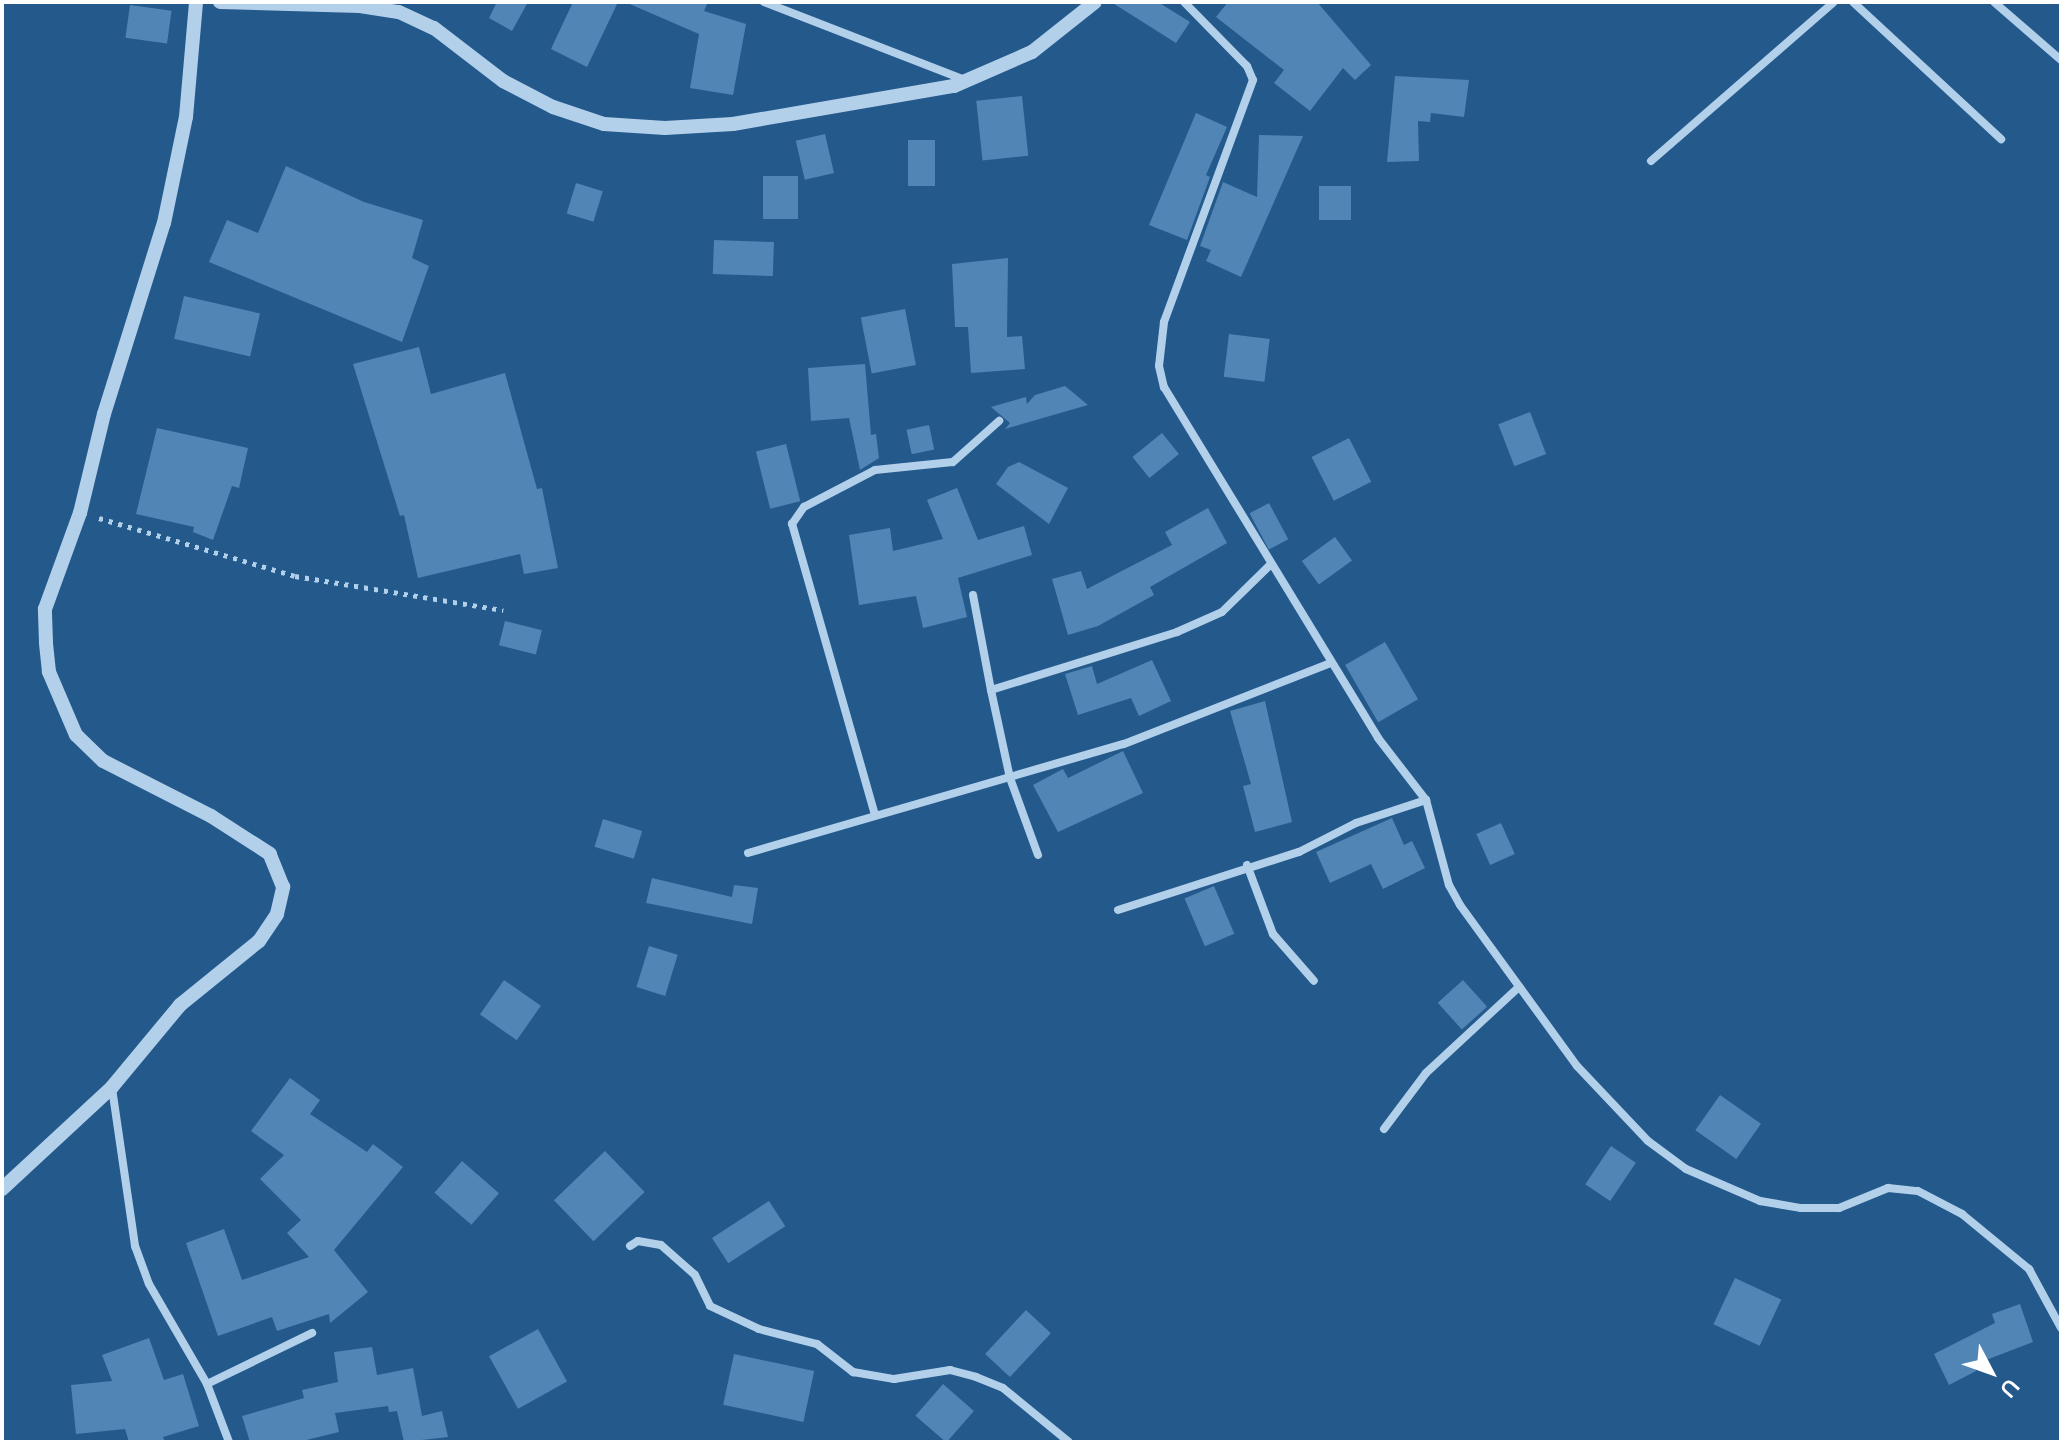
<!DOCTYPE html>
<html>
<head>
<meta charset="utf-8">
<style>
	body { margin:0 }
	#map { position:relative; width:2063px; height:1444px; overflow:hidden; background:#24598c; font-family:"Nunito Sans",sans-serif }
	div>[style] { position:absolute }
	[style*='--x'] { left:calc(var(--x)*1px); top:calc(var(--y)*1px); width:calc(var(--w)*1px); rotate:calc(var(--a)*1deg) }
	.building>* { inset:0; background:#5085b5; transform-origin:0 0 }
	.path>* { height:5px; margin-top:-2.5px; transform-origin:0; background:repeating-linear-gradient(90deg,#b3d0eb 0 4px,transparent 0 10px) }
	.minor>* { height:8px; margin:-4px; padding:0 4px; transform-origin:4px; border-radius:4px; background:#b3d0eb }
	.tertiary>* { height:14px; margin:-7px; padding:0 7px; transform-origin:7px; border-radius:7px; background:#b3d0eb }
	span { translate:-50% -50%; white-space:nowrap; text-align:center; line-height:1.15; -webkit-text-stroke:7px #24598c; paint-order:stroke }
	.frame { position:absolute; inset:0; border:4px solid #fff; pointer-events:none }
	.north { position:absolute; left:1951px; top:1332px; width:80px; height:80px; -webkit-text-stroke:6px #24598c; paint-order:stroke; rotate:131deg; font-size:22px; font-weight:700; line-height:32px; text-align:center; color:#fff }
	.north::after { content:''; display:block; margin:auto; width:28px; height:36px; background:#fff; clip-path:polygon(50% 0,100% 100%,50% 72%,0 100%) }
</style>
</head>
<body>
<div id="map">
	<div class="building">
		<i style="clip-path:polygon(497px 2px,528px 2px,512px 31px,489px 18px)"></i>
		<i style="clip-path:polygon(573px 2px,618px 2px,587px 67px,551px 49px)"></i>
		<i style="clip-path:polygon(625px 2px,708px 2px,704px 11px,746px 24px,733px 95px,690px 88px,699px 34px)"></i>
		<i style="clip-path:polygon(1111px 2px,1158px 2px,1190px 22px,1176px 43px)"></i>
		<i style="clip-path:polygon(1228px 2px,1317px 2px,1371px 65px,1355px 80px,1343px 68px,1310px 111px,1274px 83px,1284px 70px,1216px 17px)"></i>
		<i style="left:130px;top:5px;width:42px;height:33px;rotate:8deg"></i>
		<i style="clip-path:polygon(1395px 76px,1469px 80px,1464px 117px,1431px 113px,1430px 122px,1418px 121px,1419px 161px,1387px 162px)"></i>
		<i style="left:1022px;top:96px;width:60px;height:46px;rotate:84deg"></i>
		<i style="clip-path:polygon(1196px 113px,1227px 127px,1206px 175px,1210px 177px,1187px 240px,1149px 225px)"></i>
		<i style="left:825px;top:134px;width:40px;height:30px;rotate:77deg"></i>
		<i style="clip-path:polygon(1259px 135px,1303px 136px,1241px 277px,1206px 261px,1211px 250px,1200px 246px,1223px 182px,1257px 197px)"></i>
		<i style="left:908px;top:140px;width:27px;height:46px"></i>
		<i style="clip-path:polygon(286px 166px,364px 202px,423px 220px,412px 258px,429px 266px,402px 342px,209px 262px,227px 220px,258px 233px)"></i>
		<i style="left:763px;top:176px;width:35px;height:43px"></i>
		<i style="left:576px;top:183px;width:28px;height:32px;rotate:17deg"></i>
		<i style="left:1319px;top:186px;width:32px;height:34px"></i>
		<i style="left:714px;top:240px;width:60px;height:34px;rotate:2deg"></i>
		<i style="clip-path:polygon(1008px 258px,1007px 337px,1022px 336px,1025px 369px,971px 373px,968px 327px,955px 327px,952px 264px)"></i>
		<i style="left:184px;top:296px;width:78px;height:44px;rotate:13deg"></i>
		<i style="left:905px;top:309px;width:57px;height:45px;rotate:79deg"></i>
		<i style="left:1229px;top:334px;width:41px;height:43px;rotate:7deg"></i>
		<i style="clip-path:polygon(419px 347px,431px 394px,505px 373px,537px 489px,542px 488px,558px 568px,524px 574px,520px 554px,418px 578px,404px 515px,400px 516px,353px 364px)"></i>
		<i style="clip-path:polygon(865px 364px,871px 435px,876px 434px,879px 458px,860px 470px,849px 418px,811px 421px,808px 368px)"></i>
		<i style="clip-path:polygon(1065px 386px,1088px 405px,1005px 429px,1010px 423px,991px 407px,1026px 397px,1027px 404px,1035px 395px)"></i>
		<i style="left:1530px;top:412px;width:45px;height:34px;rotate:69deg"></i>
		<i style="left:929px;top:425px;width:25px;height:23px;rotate:78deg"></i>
		<i style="clip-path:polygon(157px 428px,248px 448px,239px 488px,232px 486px,213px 540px,193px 532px,194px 527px,136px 514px)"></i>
		<i style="left:1162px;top:433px;width:27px;height:38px;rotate:51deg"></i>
		<i style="left:1349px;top:438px;width:49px;height:42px;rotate:63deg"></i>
		<i style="left:786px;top:444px;width:59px;height:31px;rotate:76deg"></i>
		<i style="clip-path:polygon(1019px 462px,1068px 488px,1049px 524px,996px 484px,1008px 467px)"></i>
		<i style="clip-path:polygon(957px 488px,978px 540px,1024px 526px,1032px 555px,958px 578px,967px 617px,923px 628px,916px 596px,859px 605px,849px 535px,890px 528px,893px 551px,943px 539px,927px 500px)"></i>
		<i style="left:1269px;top:503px;width:41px;height:22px;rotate:62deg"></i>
		<i style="clip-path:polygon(1208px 508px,1227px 543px,1150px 587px,1154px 595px,1098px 626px,1068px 635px,1052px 579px,1081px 571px,1087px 589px,1172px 545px,1165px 532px)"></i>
		<i style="left:1335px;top:537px;width:29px;height:41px;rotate:54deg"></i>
		<i style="left:505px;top:621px;width:38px;height:25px;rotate:14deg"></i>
		<i style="left:1385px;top:642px;width:66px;height:46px;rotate:60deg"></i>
		<i style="clip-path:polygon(1152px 660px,1171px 701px,1139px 716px,1131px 698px,1078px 715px,1065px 674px,1092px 666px,1097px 684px)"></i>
		<i style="clip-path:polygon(1265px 701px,1292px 822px,1255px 832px,1243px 786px,1251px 784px,1230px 711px)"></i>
		<i style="clip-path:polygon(1123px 751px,1143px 793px,1058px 832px,1033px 785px,1063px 769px,1068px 778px)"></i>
		<i style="clip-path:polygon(1392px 818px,1404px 845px,1412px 841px,1425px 868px,1383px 889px,1371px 864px,1330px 883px,1316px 852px)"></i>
		<i style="left:603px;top:819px;width:41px;height:29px;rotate:17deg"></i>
		<i style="left:1501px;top:823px;width:34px;height:27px;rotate:66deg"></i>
		<i style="clip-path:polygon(652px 878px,732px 897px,734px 885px,758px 888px,752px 924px,646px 903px)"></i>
		<i style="left:1214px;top:886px;width:52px;height:32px;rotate:67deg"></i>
		<i style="left:649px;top:946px;width:30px;height:43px;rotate:17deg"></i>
		<i style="left:504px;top:980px;width:45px;height:42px;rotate:35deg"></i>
		<i style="left:1463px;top:980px;width:36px;height:34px;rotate:48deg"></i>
		<i style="clip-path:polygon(290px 1078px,320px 1100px,310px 1114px,367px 1152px,373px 1144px,403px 1167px,334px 1250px,368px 1292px,330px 1323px,329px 1314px,277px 1331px,272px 1317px,218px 1336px,186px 1243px,224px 1229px,242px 1280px,309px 1257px,287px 1233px,301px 1220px,260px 1179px,284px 1155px,251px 1131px)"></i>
		<i style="left:1720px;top:1095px;width:50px;height:43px;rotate:35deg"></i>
		<i style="left:1611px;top:1146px;width:30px;height:46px;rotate:34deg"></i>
		<i style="left:605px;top:1151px;width:57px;height:71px;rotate:46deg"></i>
		<i style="left:462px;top:1161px;width:49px;height:42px;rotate:41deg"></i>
		<i style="left:769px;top:1201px;width:30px;height:68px;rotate:57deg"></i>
		<i style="left:1735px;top:1278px;width:51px;height:51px;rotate:25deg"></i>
		<i style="clip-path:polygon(2020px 1304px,2033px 1342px,1973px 1365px,1976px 1371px,1949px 1385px,1934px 1354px,1995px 1323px,1992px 1314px)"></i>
		<i style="left:1026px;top:1310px;width:34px;height:60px;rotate:43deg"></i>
		<i style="left:538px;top:1329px;width:60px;height:56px;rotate:61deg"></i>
		<i style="clip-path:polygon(149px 1338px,164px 1380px,183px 1374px,199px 1426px,163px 1437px,165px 1442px,129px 1442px,125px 1429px,76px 1434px,71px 1385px,112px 1381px,102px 1355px)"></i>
		<i style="clip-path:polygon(372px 1347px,377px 1375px,413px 1368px,422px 1416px,442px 1411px,448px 1437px,404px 1442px,397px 1411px,389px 1412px,388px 1406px,335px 1413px,339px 1432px,298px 1442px,250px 1442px,242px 1416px,304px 1398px,302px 1390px,338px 1382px,334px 1352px)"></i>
		<i style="left:734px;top:1354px;width:82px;height:52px;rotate:12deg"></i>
		<i style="left:943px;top:1384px;width:41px;height:42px;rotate:41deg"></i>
	</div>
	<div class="path">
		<i style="--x:99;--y:518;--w:204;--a:16.5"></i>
		<i style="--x:295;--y:576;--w:211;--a:9.3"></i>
	</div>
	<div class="minor">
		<i style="--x:764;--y:2;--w:219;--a:21.2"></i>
		<i style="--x:1184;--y:2;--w:90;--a:45.5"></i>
		<i style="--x:1247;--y:66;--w:15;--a:67"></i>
		<i style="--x:1253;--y:80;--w:258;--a:110.2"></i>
		<i style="--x:1164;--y:322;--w:44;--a:96.5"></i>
		<i style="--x:1159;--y:366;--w:22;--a:77"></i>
		<i style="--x:1164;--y:387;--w:411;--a:58.6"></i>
		<i style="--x:1378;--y:738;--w:78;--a:52.3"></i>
		<i style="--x:1426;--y:800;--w:88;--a:74.9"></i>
		<i style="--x:1449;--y:885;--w:23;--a:61"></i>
		<i style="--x:1460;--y:905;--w:199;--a:54"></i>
		<i style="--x:1577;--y:1066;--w:103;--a:46.6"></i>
		<i style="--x:1648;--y:1141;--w:47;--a:36.4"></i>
		<i style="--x:1686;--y:1169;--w:81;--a:23.4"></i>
		<i style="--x:1760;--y:1201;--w:42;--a:9.7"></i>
		<i style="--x:1801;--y:1208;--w:38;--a:0"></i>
		<i style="--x:1839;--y:1208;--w:53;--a:-22.2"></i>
		<i style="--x:1888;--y:1188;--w:30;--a:6"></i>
		<i style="--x:1918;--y:1191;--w:50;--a:27.6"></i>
		<i style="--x:1962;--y:1214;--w:87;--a:39.4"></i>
		<i style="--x:2029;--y:1269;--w:67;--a:61.5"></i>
		<i style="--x:1853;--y:2;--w:202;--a:42.8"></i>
		<i style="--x:1994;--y:2;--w:89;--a:40.9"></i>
		<i style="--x:1651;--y:161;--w:242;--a:-41"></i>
		<i style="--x:973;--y:595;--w:97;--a:79.3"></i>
		<i style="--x:875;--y:815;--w:303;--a:-105.9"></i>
		<i style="--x:792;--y:524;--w:21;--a:-55"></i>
		<i style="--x:804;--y:507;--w:80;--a:-27.5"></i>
		<i style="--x:875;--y:470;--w:78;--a:-5.9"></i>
		<i style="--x:953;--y:462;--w:62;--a:-41.7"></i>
		<i style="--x:748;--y:853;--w:391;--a:-16.2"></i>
		<i style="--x:1124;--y:744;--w:222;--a:-21.4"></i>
		<i style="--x:1038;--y:855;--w:82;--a:-110"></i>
		<i style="--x:1010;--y:778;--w:90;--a:-102.2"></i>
		<i style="--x:991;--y:690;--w:195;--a:-17.3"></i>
		<i style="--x:1177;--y:632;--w:49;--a:-24"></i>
		<i style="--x:1222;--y:612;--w:69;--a:-44.4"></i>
		<i style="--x:1247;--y:865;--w:74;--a:69.4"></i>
		<i style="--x:1273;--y:934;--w:62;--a:48.9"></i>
		<i style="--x:1118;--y:910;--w:190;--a:-17.8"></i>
		<i style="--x:1299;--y:852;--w:64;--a:-27"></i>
		<i style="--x:1356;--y:823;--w:74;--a:-18.2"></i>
		<i style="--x:112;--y:1088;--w:160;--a:81.7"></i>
		<i style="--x:135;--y:1246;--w:40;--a:69.8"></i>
		<i style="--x:149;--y:1284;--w:116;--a:59.9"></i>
		<i style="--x:207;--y:1384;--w:62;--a:69.2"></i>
		<i style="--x:1384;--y:1129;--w:70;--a:-53.1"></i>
		<i style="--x:1426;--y:1073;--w:127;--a:-42.8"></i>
		<i style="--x:630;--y:1246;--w:9;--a:-32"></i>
		<i style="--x:638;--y:1241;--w:23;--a:10"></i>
		<i style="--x:661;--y:1245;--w:45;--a:41.4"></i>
		<i style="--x:695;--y:1275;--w:34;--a:64"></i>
		<i style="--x:710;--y:1306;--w:54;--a:25.1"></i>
		<i style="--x:759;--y:1329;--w:60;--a:14.5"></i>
		<i style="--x:817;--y:1344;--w:46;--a:37.9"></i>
		<i style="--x:853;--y:1372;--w:42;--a:9.7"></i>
		<i style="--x:894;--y:1379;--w:57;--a:-9.1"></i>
		<i style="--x:950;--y:1370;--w:27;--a:15"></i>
		<i style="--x:976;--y:1377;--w:29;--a:22"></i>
		<i style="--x:1003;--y:1388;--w:85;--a:39.3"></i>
		<i style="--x:207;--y:1384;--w:117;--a:-25.9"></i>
	</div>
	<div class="tertiary">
		<i style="--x:220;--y:2;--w:140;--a:1.6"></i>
		<i style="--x:360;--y:6;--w:39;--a:9"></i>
		<i style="--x:399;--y:12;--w:38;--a:25"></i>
		<i style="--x:434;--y:28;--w:87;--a:37.5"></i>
		<i style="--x:503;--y:81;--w:56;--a:27.5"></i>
		<i style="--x:553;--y:107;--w:54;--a:18.4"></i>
		<i style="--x:604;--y:124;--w:61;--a:3.8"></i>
		<i style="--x:665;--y:128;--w:68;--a:-3.4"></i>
		<i style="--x:733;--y:124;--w:224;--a:-9.8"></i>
		<i style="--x:954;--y:86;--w:85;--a:-23.6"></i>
		<i style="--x:1032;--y:52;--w:80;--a:-38.4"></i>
		<i style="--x:2;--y:1189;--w:150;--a:-42.8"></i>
		<i style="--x:112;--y:1087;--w:107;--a:-50.3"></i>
		<i style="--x:180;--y:1005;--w:102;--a:-39"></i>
		<i style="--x:259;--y:941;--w:32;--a:-56"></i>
		<i style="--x:277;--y:914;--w:28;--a:-77"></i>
		<i style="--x:283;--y:887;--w:35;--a:-112"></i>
		<i style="--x:270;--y:854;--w:70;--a:-147.2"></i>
		<i style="--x:211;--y:816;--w:121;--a:-153"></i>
		<i style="--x:103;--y:761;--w:37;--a:-136"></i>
		<i style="--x:76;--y:735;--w:69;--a:-113.2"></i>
		<i style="--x:49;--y:672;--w:30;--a:-96"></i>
		<i style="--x:46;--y:642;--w:33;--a:-92"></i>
		<i style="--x:45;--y:609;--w:102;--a:-70"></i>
		<i style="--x:80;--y:513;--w:102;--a:-76.4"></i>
		<i style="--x:104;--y:414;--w:200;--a:-72.6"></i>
		<i style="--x:164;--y:223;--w:108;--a:-78.3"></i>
		<i style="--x:186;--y:117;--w:115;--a:-85"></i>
	</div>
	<div class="frame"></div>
	<div class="north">U</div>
</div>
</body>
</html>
